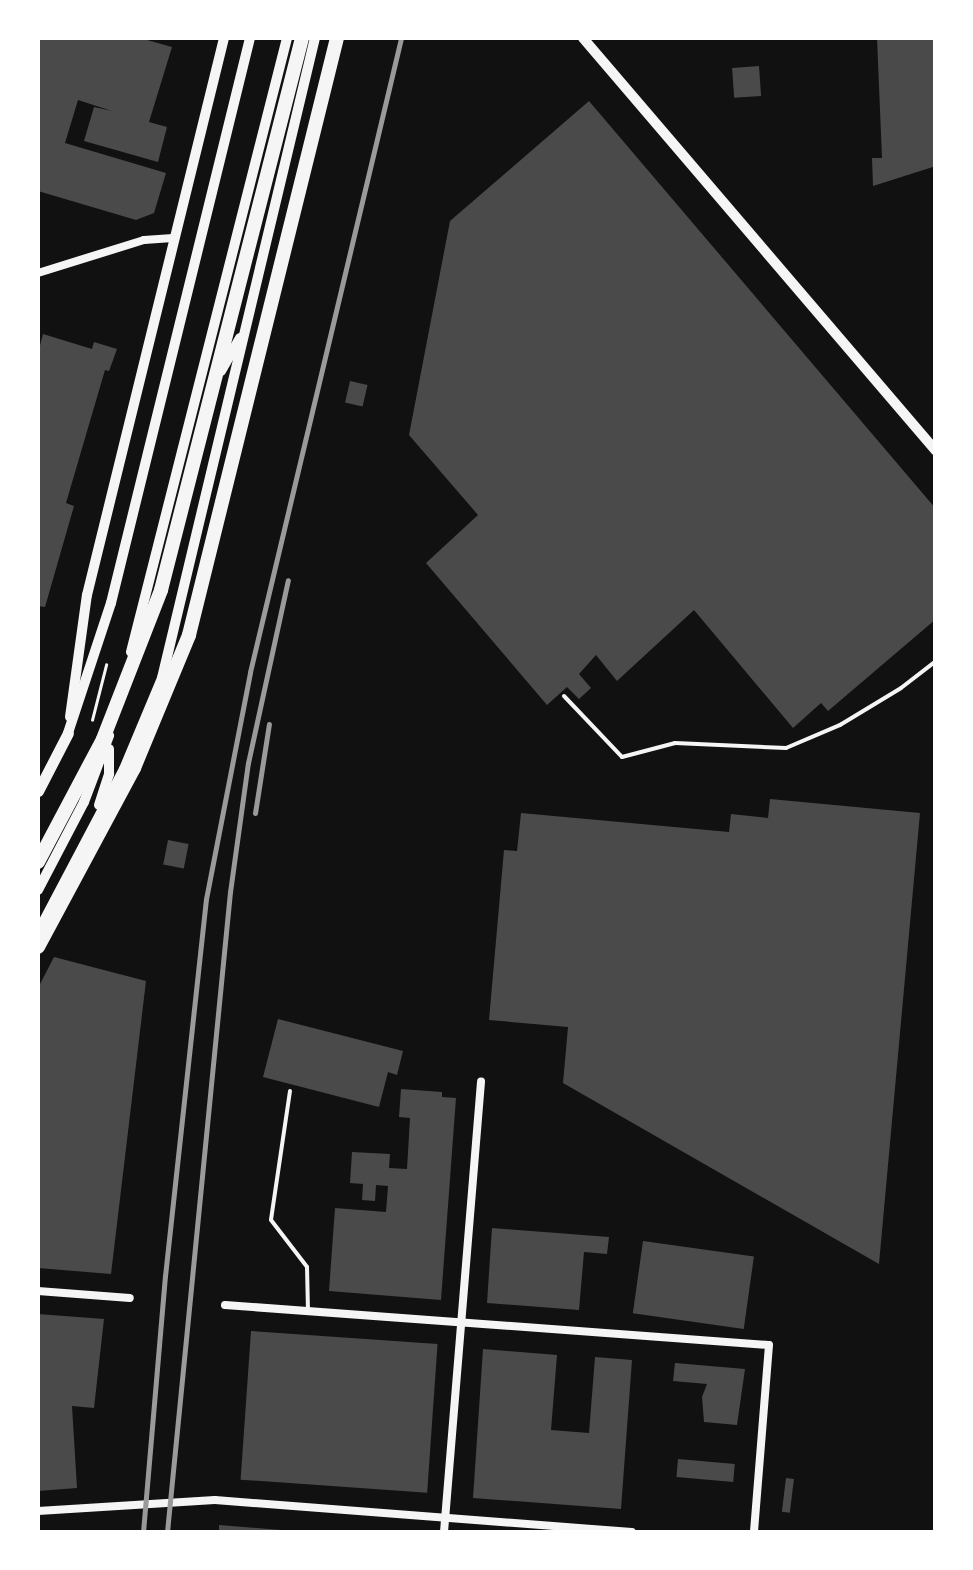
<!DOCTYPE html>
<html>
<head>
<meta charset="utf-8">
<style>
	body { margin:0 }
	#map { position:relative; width:973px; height:1570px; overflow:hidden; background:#111; font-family:"PT Sans Narrow",sans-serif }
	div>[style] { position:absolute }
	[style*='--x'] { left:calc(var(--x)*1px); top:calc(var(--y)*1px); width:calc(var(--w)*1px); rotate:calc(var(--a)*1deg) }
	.building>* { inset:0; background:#4a4a4a; transform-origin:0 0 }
	.path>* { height:2.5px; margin:-1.25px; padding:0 1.25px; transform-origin:1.25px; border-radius:1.25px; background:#f5f5f5 }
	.service>* { height:4px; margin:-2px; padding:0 2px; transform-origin:2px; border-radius:2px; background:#f5f5f5 }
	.minor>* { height:8px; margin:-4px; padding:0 4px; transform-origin:4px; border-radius:4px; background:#f5f5f5 }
	.secondary>* { height:10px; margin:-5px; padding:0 5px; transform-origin:5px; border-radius:5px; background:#f5f5f5 }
	.primary>* { height:11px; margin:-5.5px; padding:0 5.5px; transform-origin:5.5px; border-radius:5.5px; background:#f5f5f5 }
	.motorway>* { height:14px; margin:-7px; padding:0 7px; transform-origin:7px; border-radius:7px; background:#f5f5f5 }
	.rail>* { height:5px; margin:-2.5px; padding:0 2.5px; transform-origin:2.5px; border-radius:2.5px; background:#9a9a9a }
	span { translate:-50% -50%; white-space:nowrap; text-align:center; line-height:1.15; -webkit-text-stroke:8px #fff; paint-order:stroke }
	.frame { position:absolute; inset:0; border:40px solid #fff; pointer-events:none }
</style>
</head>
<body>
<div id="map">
	<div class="building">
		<i style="clip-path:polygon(38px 38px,140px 38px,172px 47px,149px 122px,167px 127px,158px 162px,84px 141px,94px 107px,112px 111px,78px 100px,65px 143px,166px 173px,154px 213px,136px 220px,38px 191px)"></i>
		<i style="clip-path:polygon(877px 38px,936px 38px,936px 166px,873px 186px,872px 158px,882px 158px)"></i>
		<i style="left:759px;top:66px;width:30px;height:27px;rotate:86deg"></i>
		<i style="clip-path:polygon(589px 101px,936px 509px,936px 619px,828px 711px,821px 703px,793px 728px,694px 610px,617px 681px,596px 655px,579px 674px,591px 688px,579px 699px,567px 687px,547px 705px,426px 563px,478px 515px,409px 435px,450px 221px)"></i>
		<i style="clip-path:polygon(43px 334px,92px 349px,94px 342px,117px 349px,109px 371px,105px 370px,66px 503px,74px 506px,45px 607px,38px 606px,38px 353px)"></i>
		<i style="left:350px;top:381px;width:18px;height:22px;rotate:13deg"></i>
		<i style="clip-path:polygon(770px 799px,920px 813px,879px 1264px,563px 1083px,568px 1027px,489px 1020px,504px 850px,517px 851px,521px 813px,729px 832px,731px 814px,768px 818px)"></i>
		<i style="left:168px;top:840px;width:21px;height:25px;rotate:11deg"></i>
		<i style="clip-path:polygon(54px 957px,146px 981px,111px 1274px,38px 1268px,38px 988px)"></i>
		<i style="clip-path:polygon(278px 1019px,403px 1051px,397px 1075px,388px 1072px,379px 1107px,263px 1077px)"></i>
		<i style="clip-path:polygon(401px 1089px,442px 1092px,442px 1097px,456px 1098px,441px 1300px,329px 1291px,335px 1208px,386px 1212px,388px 1186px,376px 1185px,375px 1201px,362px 1200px,363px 1184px,350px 1183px,352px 1152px,390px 1154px,389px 1168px,407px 1169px,410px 1118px,399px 1117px)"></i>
		<i style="clip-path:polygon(492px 1228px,609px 1237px,607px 1254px,584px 1252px,579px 1310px,487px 1303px)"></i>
		<i style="left:643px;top:1241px;width:112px;height:73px;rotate:8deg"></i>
		<i style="clip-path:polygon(38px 1314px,104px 1319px,94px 1408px,72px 1406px,77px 1488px,38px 1491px)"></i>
		<i style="left:251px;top:1331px;width:187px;height:149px;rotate:4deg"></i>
		<i style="clip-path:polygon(483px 1349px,557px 1355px,551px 1430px,589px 1433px,595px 1357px,632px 1360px,621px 1509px,473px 1498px)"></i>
		<i style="clip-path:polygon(675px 1363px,745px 1369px,737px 1425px,704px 1422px,702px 1397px,707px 1384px,673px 1381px)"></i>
		<i style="left:678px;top:1459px;width:57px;height:18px;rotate:5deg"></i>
		<i style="left:786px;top:1478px;width:8px;height:34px;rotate:7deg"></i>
		<i style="clip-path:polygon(219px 1525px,281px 1530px,281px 1532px,219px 1532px)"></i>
	</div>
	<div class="path">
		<i style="--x:92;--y:720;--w:57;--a:-75.7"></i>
	</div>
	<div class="service">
		<i style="--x:564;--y:696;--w:84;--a:46.4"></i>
		<i style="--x:622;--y:757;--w:55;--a:-14.8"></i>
		<i style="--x:675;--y:743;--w:111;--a:2.6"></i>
		<i style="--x:786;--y:748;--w:59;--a:-23.1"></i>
		<i style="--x:840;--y:725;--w:71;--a:-31.2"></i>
		<i style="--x:901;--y:688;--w:44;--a:-37.6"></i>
		<i style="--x:290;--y:1091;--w:130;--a:98.4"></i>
		<i style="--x:271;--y:1220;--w:59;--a:52.5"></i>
		<i style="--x:307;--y:1267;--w:45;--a:88.7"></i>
	</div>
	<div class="minor">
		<i style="--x:38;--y:273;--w:111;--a:-17.3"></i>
		<i style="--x:144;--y:240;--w:29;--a:-4"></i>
		<i style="--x:38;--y:1291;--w:92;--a:4.4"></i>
		<i style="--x:225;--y:1305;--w:545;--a:4.21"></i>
		<i style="--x:769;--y:1345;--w:188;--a:94.6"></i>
		<i style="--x:38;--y:1511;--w:177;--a:-3.6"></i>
		<i style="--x:215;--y:1500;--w:418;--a:4.4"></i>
		<i style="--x:444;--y:1532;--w:452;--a:-85.3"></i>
	</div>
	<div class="secondary">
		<i style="--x:583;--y:38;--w:543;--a:49.48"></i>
		<i style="--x:221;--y:371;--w:38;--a:-60"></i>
		<i style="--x:131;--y:652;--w:634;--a:-75.74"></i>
		<i style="--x:70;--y:717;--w:123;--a:-82.1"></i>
		<i style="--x:87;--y:595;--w:574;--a:-76.18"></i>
		<i style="--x:68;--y:733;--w:137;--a:-71.7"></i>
		<i style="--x:111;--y:603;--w:582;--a:-76.18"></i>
		<i style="--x:99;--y:805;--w:33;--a:-72"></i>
		<i style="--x:109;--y:774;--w:25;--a:-90"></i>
		<i style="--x:38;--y:890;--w:99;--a:-62.4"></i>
		<i style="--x:84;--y:802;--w:71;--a:-69.3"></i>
		<i style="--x:38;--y:932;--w:184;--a:-62.2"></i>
		<i style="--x:124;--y:769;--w:99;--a:-67.3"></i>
		<i style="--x:162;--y:678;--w:658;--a:-76.56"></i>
	</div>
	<div class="primary">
		<i style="--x:38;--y:791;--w:65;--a:-62.7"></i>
	</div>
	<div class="motorway">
		<i style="--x:38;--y:862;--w:139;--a:-62.1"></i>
		<i style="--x:103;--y:739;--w:160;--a:-68.7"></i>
		<i style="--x:161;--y:590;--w:570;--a:-75.67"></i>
		<i style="--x:38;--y:947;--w:203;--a:-61.8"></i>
		<i style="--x:134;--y:768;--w:144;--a:-67.5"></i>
		<i style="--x:189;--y:635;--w:615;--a:-76.08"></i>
	</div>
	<div class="rail">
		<i style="--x:255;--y:813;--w:90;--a:-81.1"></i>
		<i style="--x:143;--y:1532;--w:257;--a:-85.1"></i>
		<i style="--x:165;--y:1276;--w:379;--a:-83.8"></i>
		<i style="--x:206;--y:899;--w:231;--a:-79"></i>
		<i style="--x:250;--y:672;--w:652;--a:-76.6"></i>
		<i style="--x:167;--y:1532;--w:643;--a:-84.38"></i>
		<i style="--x:230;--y:892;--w:130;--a:-82.1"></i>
		<i style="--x:248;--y:763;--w:187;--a:-77.7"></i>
	</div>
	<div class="frame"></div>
</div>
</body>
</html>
